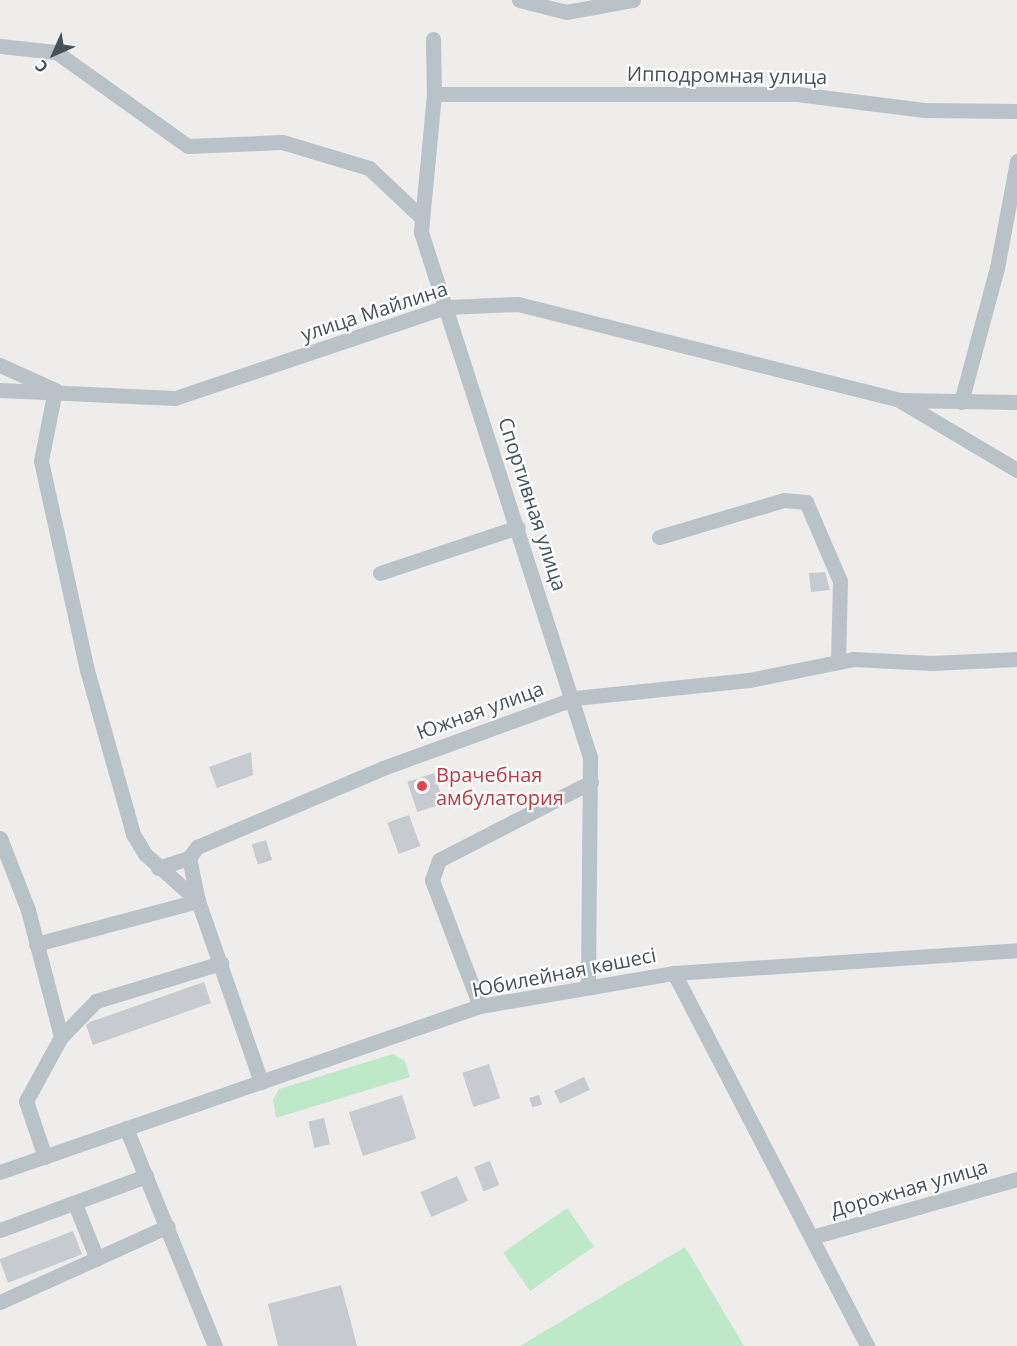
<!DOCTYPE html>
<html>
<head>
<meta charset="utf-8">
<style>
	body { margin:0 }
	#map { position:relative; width:1017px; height:1346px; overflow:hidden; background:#efecec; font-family:"Open Sans",sans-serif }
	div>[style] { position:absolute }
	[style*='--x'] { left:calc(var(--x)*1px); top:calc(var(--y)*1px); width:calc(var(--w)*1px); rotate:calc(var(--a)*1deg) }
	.green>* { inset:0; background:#bee9c8; transform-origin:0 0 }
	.building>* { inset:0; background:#c7cace; transform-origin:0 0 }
	.minor>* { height:15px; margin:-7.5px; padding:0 7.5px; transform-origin:7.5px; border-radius:7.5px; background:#b9c2c7 }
	.dots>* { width:16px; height:16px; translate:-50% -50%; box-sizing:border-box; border:3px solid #fff; border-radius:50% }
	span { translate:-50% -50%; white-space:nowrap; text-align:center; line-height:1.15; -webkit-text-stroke:4.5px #fff; paint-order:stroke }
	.street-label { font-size:20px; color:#465257 }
	.health-label { font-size:20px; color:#be3a42 }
	.left { translate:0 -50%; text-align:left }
	.north { position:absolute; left:24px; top:24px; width:60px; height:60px; -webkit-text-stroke:4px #fff; paint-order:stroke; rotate:225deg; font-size:16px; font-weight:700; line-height:24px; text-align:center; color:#465257 }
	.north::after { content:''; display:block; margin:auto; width:21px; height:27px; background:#465257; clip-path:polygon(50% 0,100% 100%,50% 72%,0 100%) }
</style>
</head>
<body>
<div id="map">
	<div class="green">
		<i style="clip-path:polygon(393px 1054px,405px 1061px,410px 1077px,276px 1118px,273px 1100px,279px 1089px)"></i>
		<i style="left:567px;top:1208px;width:47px;height:78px;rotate:55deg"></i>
		<i style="clip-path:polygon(685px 1247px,744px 1346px,520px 1346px)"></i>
	</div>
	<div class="building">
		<i style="clip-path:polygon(825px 572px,830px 590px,811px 592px,809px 573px)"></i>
		<i style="clip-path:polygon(251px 752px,253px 775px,217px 788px,209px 767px)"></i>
		<i style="left:434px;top:773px;width:32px;height:28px;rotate:72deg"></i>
		<i style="left:409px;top:815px;width:33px;height:23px;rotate:70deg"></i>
		<i style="left:266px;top:840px;width:21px;height:15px;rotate:73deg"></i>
		<i style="clip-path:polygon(204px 982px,211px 1003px,93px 1045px,86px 1025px,90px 1022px)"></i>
		<i style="left:489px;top:1064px;width:36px;height:28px;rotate:72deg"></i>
		<i style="left:584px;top:1077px;width:14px;height:33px;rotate:65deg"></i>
		<i style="left:402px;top:1095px;width:46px;height:56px;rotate:72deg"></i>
		<i style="left:539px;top:1095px;width:10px;height:10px;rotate:73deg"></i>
		<i style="left:324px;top:1118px;width:27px;height:16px;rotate:77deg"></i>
		<i style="left:490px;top:1161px;width:26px;height:17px;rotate:69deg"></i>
		<i style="left:457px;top:1176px;width:27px;height:40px;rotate:66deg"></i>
		<i style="left:73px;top:1231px;width:25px;height:79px;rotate:69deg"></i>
		<i style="clip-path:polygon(341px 1285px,357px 1346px,278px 1346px,268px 1304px)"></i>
	</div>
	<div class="minor">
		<i style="--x:519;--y:0;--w:49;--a:14.3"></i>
		<i style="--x:566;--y:12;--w:68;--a:-10.2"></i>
		<i style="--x:433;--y:39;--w:55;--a:89"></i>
		<i style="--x:434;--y:94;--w:139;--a:95.4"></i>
		<i style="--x:421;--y:232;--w:552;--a:72.16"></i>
		<i style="--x:590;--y:757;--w:229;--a:90.5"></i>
		<i style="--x:0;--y:46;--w:56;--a:6.1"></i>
		<i style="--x:56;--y:52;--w:162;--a:35.5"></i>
		<i style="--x:188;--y:146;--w:94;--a:-2.4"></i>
		<i style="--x:282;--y:142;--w:91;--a:16.6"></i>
		<i style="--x:369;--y:168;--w:73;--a:43.3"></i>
		<i style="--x:434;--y:94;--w:363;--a:0"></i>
		<i style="--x:797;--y:94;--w:128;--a:7.2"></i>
		<i style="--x:924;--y:110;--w:93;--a:0.6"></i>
		<i style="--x:0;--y:365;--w:60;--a:24.4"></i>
		<i style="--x:55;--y:390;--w:72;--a:101.2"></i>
		<i style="--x:41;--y:461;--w:214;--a:77.6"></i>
		<i style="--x:87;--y:670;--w:170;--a:74.3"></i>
		<i style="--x:133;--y:834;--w:23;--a:59"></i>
		<i style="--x:145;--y:854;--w:71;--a:41.6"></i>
		<i style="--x:198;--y:901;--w:192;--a:70.8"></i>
		<i style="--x:0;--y:390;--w:175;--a:2.6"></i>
		<i style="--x:175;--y:398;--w:286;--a:-18.6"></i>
		<i style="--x:446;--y:307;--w:72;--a:-2.4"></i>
		<i style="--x:518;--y:304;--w:393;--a:14.1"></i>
		<i style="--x:899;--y:400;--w:137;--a:30.7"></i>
		<i style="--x:900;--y:400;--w:117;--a:1"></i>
		<i style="--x:961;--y:402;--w:139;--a:-75"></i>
		<i style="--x:997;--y:268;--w:109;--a:-79.4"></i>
		<i style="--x:659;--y:537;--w:130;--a:-16.5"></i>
		<i style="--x:784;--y:500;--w:22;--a:5"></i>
		<i style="--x:806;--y:502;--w:86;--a:66.7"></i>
		<i style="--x:840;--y:581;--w:81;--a:91.4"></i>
		<i style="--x:380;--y:573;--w:145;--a:-18.4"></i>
		<i style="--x:0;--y:838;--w:77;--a:68.7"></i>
		<i style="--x:28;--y:910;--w:131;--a:75.4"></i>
		<i style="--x:61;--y:1037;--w:73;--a:118.7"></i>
		<i style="--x:26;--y:1101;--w:59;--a:71.3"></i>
		<i style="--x:158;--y:868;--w:33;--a:-18"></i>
		<i style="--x:36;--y:944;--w:168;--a:-14.9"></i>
		<i style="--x:198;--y:901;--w:44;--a:-101.8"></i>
		<i style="--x:189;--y:858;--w:14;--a:-54"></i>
		<i style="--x:197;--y:847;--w:202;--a:-23"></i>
		<i style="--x:383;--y:768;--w:204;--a:-20"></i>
		<i style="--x:575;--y:698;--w:175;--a:-5.9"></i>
		<i style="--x:749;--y:680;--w:106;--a:-11.4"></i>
		<i style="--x:853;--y:659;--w:79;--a:2.9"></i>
		<i style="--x:932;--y:663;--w:85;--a:-2.7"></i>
		<i style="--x:674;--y:973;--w:420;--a:62.6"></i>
		<i style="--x:480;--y:1006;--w:135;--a:-110.9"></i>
		<i style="--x:432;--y:880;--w:21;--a:-71"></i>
		<i style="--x:439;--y:860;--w:171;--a:-27.2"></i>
		<i style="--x:61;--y:1037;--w:50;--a:-45.8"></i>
		<i style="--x:96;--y:1001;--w:131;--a:-16.9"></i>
		<i style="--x:126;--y:1128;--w:235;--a:67.8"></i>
		<i style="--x:0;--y:1172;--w:508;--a:-19.08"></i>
		<i style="--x:480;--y:1006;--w:197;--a:-9.7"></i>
		<i style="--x:674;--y:973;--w:344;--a:-3.8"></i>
		<i style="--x:75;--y:1204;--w:59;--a:68.2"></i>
		<i style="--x:0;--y:1230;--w:156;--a:-20.3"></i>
		<i style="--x:812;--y:1237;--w:213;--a:-15.8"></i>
		<i style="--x:0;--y:1302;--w:184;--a:-24.3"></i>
	</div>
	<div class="dots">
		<i style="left:422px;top:786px;background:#e0444e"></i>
	</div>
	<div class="street-label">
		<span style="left:727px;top:75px;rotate:1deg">Ипподромная улица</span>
		<span style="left:374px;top:311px;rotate:-18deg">улица Майлина</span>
		<span style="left:533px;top:504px;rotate:72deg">Спортивная улица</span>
		<span style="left:480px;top:710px;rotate:-20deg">Южная улица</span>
		<span style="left:564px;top:972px;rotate:-11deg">Юбилейная көшесі</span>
		<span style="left:909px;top:1188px;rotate:-16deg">Дорожная улица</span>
	</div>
	<div class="health-label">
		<span class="left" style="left:436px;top:786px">Врачебная<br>амбулатория</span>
	</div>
	<div class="north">С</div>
</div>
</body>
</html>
